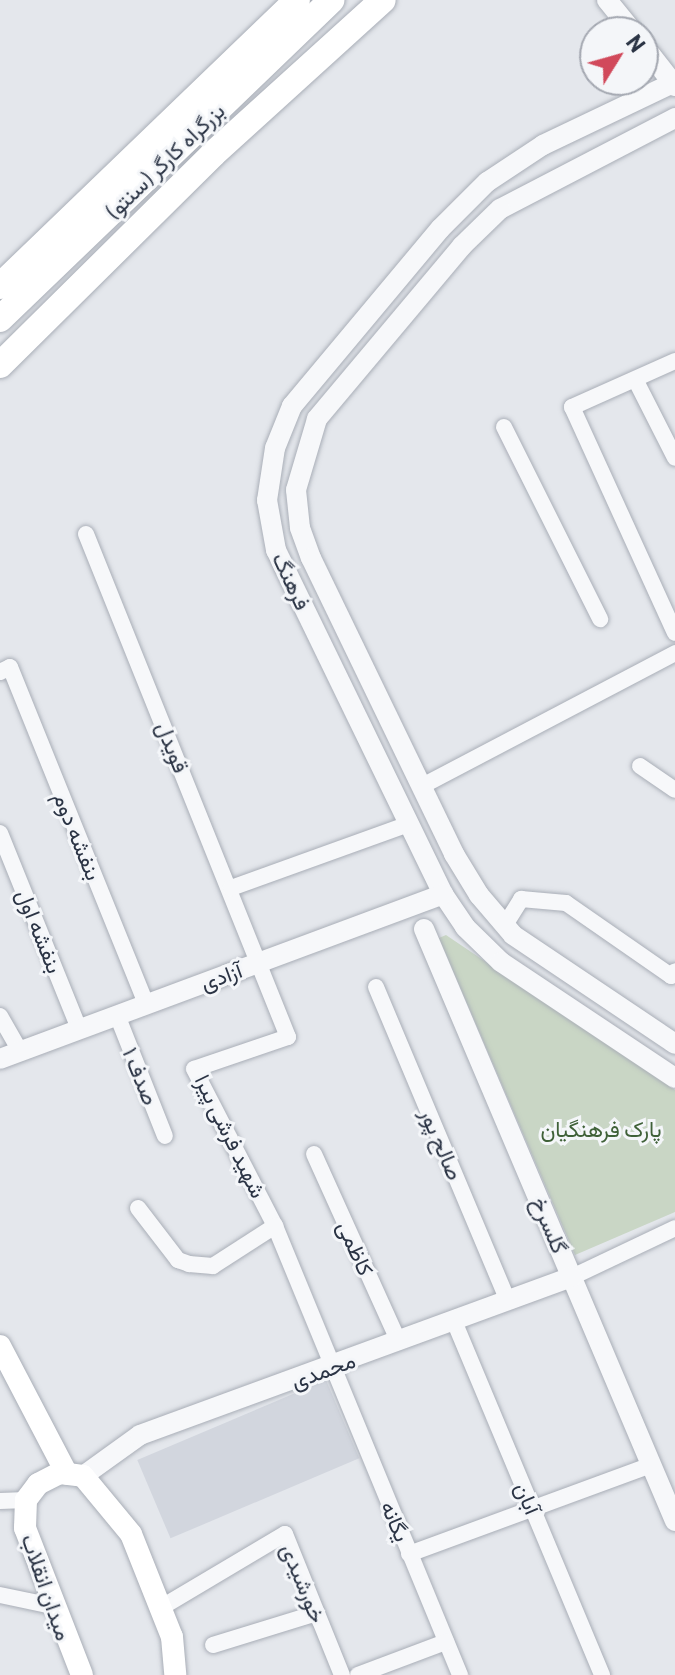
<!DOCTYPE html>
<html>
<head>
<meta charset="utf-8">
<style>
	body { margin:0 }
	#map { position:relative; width:675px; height:1675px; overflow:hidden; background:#e4e7ec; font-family:Barlow,Vazirmatn,sans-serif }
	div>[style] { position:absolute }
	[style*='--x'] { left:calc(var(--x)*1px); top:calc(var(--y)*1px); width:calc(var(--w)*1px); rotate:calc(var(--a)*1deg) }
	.built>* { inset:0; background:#d2d6de; transform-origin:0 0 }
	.green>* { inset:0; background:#c9d6c5 }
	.roads { filter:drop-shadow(0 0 2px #a9aeb7) drop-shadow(0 0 2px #a9aeb7) }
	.minor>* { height:16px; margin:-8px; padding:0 8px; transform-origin:8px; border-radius:8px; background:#f7f8fa }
	.tertiary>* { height:20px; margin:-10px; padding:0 10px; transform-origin:10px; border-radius:10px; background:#f7f8fa }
	.secondary>* { height:22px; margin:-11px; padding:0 11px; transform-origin:11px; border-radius:11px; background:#fff }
	.trunk>* { height:26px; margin:-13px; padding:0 13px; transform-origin:13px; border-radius:13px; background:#fff }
	span { translate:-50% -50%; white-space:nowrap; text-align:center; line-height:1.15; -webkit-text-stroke:6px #f4f6f9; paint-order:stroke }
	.street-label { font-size:22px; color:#2b3445 }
	.park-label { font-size:22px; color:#3f6138 }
	.north { position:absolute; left:579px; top:16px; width:80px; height:80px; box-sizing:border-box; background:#f4f6f9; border:2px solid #a4a8b1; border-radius:50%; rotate:53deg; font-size:22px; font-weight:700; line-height:32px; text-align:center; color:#2b3445 }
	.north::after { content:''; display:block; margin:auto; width:28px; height:36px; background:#d1495b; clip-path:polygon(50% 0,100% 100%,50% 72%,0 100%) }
</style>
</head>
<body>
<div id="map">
	<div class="built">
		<i style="left:326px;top:1380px;width:85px;height:205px;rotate:67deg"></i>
	</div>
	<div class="green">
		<i style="clip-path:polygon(446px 935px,675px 1090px,675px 1212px,575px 1255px,439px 938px)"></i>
	</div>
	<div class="roads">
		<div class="minor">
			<i style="--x:675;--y:361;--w:113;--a:155.9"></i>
			<i style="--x:572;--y:407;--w:248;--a:65.5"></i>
			<i style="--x:636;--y:381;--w:86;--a:63.1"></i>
			<i style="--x:504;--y:427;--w:215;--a:63.4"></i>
			<i style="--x:86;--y:534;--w:542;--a:68.12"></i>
			<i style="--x:288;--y:1037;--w:99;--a:161.2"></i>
			<i style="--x:194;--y:1069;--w:177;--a:62.7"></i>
			<i style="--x:275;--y:1226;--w:486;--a:67.6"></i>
			<i style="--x:0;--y:672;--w:11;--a:-27"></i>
			<i style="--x:10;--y:667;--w:363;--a:68"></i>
			<i style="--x:640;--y:766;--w:42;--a:34.4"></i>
			<i style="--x:424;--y:785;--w:284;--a:-27.7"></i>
			<i style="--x:0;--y:833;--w:211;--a:68"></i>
			<i style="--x:231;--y:888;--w:189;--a:-19.8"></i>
			<i style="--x:505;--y:925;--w:31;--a:-58"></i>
			<i style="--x:521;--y:899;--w:45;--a:5.1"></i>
			<i style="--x:566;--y:903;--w:128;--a:34.8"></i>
			<i style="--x:671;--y:976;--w:6;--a:-51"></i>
			<i style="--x:376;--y:987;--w:341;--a:67.2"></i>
			<i style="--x:117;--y:1015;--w:130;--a:68.4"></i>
			<i style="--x:0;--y:1016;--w:40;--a:60.3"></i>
			<i style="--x:314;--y:1154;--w:206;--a:65.7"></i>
			<i style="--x:138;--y:1208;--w:66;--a:52.4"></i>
			<i style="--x:178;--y:1260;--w:12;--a:20"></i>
			<i style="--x:189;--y:1264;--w:24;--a:5"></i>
			<i style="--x:213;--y:1266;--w:74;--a:-32.8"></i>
			<i style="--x:572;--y:1277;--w:114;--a:-25.4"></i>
			<i style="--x:454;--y:1321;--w:384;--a:67.3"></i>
			<i style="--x:0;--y:1501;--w:26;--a:-2"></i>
			<i style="--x:409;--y:1554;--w:258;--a:-20.2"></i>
			<i style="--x:0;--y:1595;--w:53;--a:11.9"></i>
			<i style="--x:162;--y:1607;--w:143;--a:-30.7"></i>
			<i style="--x:285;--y:1534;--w:152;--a:68"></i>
			<i style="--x:213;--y:1645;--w:109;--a:-17.1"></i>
			<i style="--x:358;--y:1675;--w:94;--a:-20.6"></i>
		</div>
		<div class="tertiary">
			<i style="--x:607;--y:0;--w:41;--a:50.9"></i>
			<i style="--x:643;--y:45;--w:52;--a:52"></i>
			<i style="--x:675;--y:82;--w:146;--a:154.5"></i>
			<i style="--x:543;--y:145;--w:67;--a:146.5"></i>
			<i style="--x:487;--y:182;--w:66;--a:135"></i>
			<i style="--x:440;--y:229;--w:231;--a:129.9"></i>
			<i style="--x:292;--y:406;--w:45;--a:112"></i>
			<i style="--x:275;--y:448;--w:53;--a:98.7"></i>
			<i style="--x:267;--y:500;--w:51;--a:79.8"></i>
			<i style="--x:276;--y:550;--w:382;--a:64.1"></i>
			<i style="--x:443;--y:894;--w:40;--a:56"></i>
			<i style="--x:465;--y:927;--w:50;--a:44.2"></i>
			<i style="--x:501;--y:962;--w:209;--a:33.7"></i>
			<i style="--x:675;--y:118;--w:197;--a:152.5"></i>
			<i style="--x:500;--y:209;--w:53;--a:135.8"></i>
			<i style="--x:462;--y:246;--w:226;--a:130"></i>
			<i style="--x:317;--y:419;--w:74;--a:106.5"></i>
			<i style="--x:296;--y:490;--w:38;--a:84"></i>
			<i style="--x:300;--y:528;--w:32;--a:70"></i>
			<i style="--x:311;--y:558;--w:329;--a:64.2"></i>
			<i style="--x:454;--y:854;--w:48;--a:58.6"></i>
			<i style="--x:479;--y:895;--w:52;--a:49.6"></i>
			<i style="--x:513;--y:935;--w:195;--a:33.9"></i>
			<i style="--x:424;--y:929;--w:643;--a:67.02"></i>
			<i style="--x:0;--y:1059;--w:473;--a:-20.4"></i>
			<i style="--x:83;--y:1476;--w:70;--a:-35.7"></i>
			<i style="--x:140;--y:1435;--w:460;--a:-20.1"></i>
		</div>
		<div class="secondary">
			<i style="--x:0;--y:1346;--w:144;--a:62.4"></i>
			<i style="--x:82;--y:1675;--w:158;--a:-111.2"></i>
			<i style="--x:25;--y:1528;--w:28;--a:-88"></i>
			<i style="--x:26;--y:1500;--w:20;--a:-53"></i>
			<i style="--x:38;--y:1484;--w:25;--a:-27"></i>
			<i style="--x:60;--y:1473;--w:23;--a:7"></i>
			<i style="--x:83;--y:1476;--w:75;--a:50.4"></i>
			<i style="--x:131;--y:1534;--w:111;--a:68.3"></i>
			<i style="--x:172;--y:1637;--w:38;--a:85"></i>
		</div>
		<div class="trunk">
			<i style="--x:0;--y:286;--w:412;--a:-43.9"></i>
			<i style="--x:0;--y:319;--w:460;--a:-43.9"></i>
			<i style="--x:0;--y:365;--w:300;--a:-44.7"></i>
			<i style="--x:213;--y:154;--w:229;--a:-42.2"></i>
		</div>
	</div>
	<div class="street-label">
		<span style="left:165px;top:160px;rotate:-44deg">بزرگراه کارگر (سنتو)</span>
		<span style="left:292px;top:581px;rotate:65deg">فرهنگ</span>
		<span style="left:173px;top:747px;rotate:68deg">قویدل</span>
		<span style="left:78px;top:836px;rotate:68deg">بنفشه دوم</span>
		<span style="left:40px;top:931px;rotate:68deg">بنفشه اول</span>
		<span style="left:221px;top:976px;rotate:-20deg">آزادی</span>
		<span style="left:141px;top:1076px;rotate:68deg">صدف ۱</span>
		<span style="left:231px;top:1136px;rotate:64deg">شهید فرشی پیرا</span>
		<span style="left:442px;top:1144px;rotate:67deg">صالح پور</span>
		<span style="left:550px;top:1225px;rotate:67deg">گلسرخ</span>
		<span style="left:356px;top:1248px;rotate:66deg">کاظمی</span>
		<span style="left:323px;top:1370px;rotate:-20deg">محمدی</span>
		<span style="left:528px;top:1498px;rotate:67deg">آبان</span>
		<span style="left:396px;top:1521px;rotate:67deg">یگانه</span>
		<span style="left:304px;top:1583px;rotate:68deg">خورشیدی</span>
		<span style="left:47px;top:1587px;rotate:71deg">میدان انقلاب</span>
	</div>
	<div class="park-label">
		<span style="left:601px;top:1129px">پارک فرهنگیان</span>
	</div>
	<div class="north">N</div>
</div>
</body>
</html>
